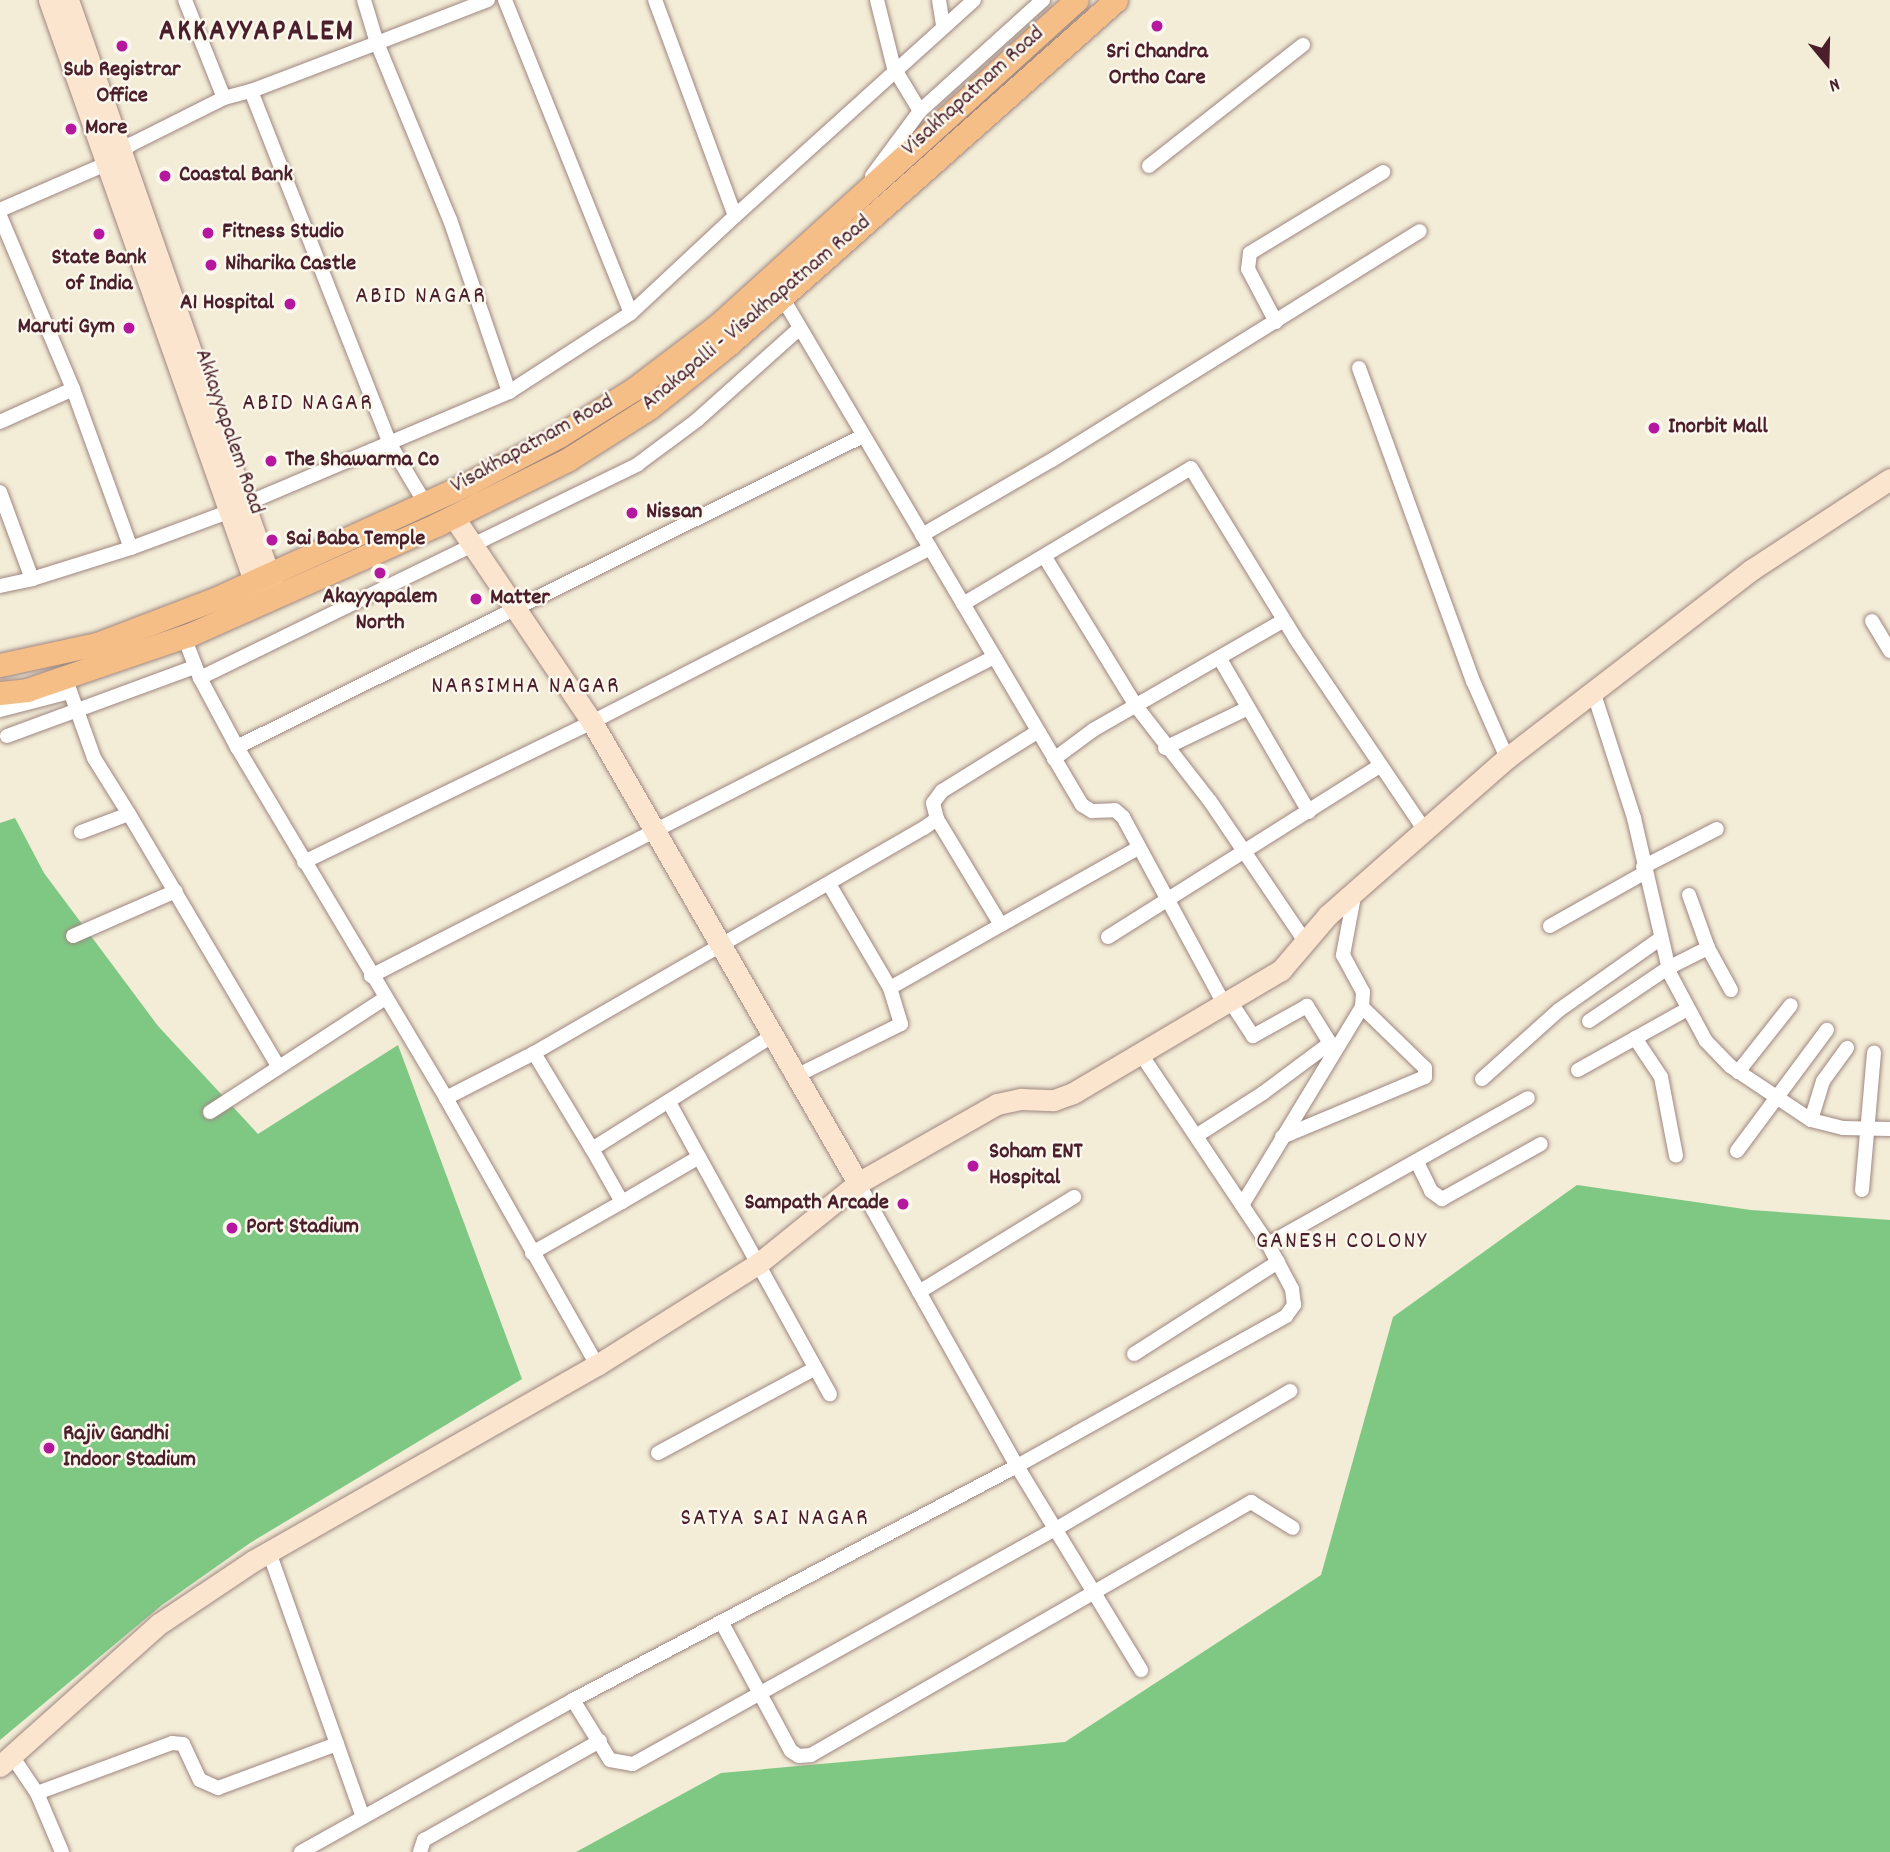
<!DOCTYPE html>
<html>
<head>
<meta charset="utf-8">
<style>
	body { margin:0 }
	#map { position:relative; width:1890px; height:1852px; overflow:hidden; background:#f3ecd6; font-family:Dekko,sans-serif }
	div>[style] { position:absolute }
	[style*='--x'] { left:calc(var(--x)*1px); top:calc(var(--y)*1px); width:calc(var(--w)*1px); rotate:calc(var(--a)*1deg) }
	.green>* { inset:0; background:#7fc884 }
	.roads { filter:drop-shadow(0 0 2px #9e8680) drop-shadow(0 0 2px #9e8680) }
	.minor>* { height:14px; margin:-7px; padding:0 7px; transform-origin:7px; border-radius:7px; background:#fff }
	.secondary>* { height:21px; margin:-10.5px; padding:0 10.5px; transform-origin:10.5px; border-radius:10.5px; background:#fbe5cf }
	.primary>* { height:23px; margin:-11.5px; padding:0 11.5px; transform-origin:11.5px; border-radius:11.5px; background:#f6be87 }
	.dots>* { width:19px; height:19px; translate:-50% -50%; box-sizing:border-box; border:4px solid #fbf7ec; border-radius:50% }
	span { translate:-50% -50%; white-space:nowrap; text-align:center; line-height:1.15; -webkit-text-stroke:5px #fbf7ec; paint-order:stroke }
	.poi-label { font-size:23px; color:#4a1f2b; font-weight:700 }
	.left { translate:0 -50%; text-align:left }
	.right { translate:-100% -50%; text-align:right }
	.street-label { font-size:23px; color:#4a1f2b }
	.neighbourhood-label { font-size:24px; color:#4a1f2b; letter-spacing:2px }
	.district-label { font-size:30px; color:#4a1f2b; font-weight:700; letter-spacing:2px }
	.north { position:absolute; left:1792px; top:28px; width:70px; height:70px; -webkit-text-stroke:5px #fbf7ec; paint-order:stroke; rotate:161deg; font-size:19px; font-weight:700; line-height:28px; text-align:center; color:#4a1f2b }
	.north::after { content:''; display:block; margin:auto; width:24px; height:32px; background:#4a1f2b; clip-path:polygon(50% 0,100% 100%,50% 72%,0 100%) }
</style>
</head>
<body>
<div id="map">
	<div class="green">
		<i style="clip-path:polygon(15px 818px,44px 873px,158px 1026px,258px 1134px,398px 1045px,522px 1379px,250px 1543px,162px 1605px,0 1740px,0 823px)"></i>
		<i style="clip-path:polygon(1577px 1185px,1751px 1210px,1890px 1220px,1890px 1852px,576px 1852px,721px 1773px,1065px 1742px,1321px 1575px,1393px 1317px)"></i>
	</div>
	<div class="roads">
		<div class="minor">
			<i style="--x:185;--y:0;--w:105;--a:68.3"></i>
			<i style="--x:364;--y:0;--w:45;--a:73.2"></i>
			<i style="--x:377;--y:43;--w:119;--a:-21.2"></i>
			<i style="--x:505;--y:0;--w:337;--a:68.1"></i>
			<i style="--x:631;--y:313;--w:145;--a:147.1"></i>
			<i style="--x:877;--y:0;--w:70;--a:76"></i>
			<i style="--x:894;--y:68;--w:50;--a:58.8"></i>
			<i style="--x:939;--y:0;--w:26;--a:81"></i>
			<i style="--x:1149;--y:166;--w:196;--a:-38.2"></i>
			<i style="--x:872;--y:176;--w:81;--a:-53.6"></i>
			<i style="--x:920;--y:111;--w:166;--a:-42.1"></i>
			<i style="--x:0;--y:210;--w:116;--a:-23.5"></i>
			<i style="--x:106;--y:164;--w:33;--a:-38"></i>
			<i style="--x:132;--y:144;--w:103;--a:-26.6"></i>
			<i style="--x:224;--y:98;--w:28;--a:-15"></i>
			<i style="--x:251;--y:91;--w:382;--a:68.5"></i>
			<i style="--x:391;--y:446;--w:66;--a:59.2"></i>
			<i style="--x:0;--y:216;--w:188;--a:67.1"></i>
			<i style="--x:73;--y:389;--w:80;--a:155.7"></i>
			<i style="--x:735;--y:216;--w:322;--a:-42.1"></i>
			<i style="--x:782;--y:297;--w:590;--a:59.44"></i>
			<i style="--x:1082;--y:805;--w:12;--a:31"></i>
			<i style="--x:1092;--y:811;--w:23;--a:-2"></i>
			<i style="--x:1115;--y:810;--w:11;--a:41"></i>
			<i style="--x:1123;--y:817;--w:213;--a:61.6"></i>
			<i style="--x:631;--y:313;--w:142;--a:-43"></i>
			<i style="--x:735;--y:216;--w:230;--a:-110.3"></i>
			<i style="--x:1276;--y:322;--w:60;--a:-117.8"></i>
			<i style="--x:1248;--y:269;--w:16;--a:-83"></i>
			<i style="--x:1250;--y:253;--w:156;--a:-31.3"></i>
			<i style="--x:1359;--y:368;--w:333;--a:70"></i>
			<i style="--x:1473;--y:681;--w:84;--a:66.2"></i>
			<i style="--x:73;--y:389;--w:169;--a:70"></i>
			<i style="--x:131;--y:548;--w:103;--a:-20.4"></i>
			<i style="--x:0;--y:492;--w:93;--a:69.8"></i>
			<i style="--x:32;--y:579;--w:104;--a:-17.4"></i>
			<i style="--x:243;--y:505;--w:289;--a:-23"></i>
			<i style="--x:509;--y:392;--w:182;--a:-108.9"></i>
			<i style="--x:450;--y:220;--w:191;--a:-112.4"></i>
			<i style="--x:377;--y:43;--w:135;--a:159.1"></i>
			<i style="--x:922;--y:535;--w:150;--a:-30"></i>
			<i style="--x:1052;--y:460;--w:433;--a:-31.9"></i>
			<i style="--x:1046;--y:559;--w:172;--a:58.5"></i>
			<i style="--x:1136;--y:706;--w:120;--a:52.1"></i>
			<i style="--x:1210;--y:801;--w:171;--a:55.9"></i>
			<i style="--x:0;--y:586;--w:33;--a:-12"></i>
			<i style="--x:963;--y:604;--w:265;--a:-30.8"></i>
			<i style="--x:1191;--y:468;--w:199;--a:58.5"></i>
			<i style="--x:1295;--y:638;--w:230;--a:56"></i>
			<i style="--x:1872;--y:621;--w:35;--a:59"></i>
			<i style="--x:184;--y:637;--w:44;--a:68.7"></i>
			<i style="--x:200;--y:678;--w:78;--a:61.8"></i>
			<i style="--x:237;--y:747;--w:409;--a:59.2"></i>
			<i style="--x:446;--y:1098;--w:307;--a:60.5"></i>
			<i style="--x:1220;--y:659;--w:177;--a:59.8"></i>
			<i style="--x:65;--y:677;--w:86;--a:70.3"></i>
			<i style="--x:94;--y:758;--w:66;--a:58"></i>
			<i style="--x:200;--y:678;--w:487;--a:-26"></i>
			<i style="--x:638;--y:464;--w:74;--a:-36.7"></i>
			<i style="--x:697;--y:420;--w:138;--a:-41.8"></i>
			<i style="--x:1594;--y:694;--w:130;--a:72.1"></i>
			<i style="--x:1634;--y:818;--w:160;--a:77"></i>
			<i style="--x:1670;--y:974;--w:76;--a:61.8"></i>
			<i style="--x:1706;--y:1041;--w:35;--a:46"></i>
			<i style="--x:1730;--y:1066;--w:97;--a:33.7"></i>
			<i style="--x:1811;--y:1120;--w:33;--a:14"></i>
			<i style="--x:1843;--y:1128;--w:47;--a:1.2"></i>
			<i style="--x:0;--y:710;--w:72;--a:-14.4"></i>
			<i style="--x:7;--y:736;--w:200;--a:-20.2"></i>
			<i style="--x:237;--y:747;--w:697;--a:-26.42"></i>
			<i style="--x:1165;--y:748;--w:92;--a:-25.7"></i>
			<i style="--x:1054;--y:759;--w:49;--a:-36.6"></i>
			<i style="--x:1093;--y:730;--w:220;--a:-29.9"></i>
			<i style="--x:81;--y:832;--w:51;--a:-20.6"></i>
			<i style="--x:129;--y:814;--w:293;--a:59.4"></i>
			<i style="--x:304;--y:862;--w:320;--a:-25.9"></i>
			<i style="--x:592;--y:722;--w:380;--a:-27.2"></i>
			<i style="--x:1643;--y:867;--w:83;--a:-27.2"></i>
			<i style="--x:1689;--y:895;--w:56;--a:70.3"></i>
			<i style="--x:1708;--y:948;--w:48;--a:61.3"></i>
			<i style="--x:1001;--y:925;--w:157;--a:-29.3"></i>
			<i style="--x:1550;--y:926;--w:108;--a:-29.4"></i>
			<i style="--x:73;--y:936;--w:112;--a:-23.6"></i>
			<i style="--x:1108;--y:937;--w:319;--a:-32.2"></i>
			<i style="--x:371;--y:976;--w:700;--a:-27.11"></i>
			<i style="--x:890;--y:988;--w:128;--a:-29.6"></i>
			<i style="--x:1001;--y:925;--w:124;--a:-121.1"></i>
			<i style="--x:1589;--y:1021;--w:95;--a:-33.9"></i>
			<i style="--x:1668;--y:968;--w:45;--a:-26.6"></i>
			<i style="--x:1635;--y:1038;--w:47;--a:56.3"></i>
			<i style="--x:1661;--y:1077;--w:80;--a:79.2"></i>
			<i style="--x:534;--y:1053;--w:112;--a:58.9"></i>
			<i style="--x:592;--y:1149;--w:215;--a:-32.1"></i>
			<i style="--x:1578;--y:1070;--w:124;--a:-29.1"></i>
			<i style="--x:1738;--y:1072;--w:85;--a:-51.7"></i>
			<i style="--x:798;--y:1075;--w:115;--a:-26.3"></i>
			<i style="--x:901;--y:1024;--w:38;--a:-107"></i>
			<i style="--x:890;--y:988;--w:121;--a:-120.4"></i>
			<i style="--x:1482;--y:1079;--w:103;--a:-41.9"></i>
			<i style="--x:1559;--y:1010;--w:125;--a:-35.2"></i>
			<i style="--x:446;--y:1098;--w:99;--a:-27.1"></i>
			<i style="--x:534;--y:1053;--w:450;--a:-30"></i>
			<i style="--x:924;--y:828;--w:16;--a:-35"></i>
			<i style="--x:937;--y:819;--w:16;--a:-104"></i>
			<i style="--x:933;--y:803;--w:15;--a:-53"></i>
			<i style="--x:942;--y:791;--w:112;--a:-31.8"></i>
			<i style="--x:210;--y:1112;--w:207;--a:-33"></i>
			<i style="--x:1811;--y:1120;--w:41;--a:-72.9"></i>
			<i style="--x:1823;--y:1081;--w:41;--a:-54"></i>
			<i style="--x:1196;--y:1136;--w:80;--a:-32.7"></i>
			<i style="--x:1263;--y:1093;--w:84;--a:-36.7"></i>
			<i style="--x:1330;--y:1043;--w:44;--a:-121.9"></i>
			<i style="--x:1307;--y:1006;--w:62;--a:150.9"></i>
			<i style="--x:1253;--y:1036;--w:42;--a:-123.3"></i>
			<i style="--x:1282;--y:1137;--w:155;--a:-22.8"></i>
			<i style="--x:1425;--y:1077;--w:9;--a:-90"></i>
			<i style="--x:1425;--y:1068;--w:88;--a:-135.9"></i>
			<i style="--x:1737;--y:1151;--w:151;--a:-53.4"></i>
			<i style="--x:699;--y:1157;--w:271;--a:61.1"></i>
			<i style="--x:1417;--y:1162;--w:32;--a:64"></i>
			<i style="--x:1431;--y:1191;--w:14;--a:36"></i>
			<i style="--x:1442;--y:1199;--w:113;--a:-29.1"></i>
			<i style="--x:858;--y:1183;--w:325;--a:60.7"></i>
			<i style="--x:1017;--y:1466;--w:239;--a:58.7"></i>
			<i style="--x:1862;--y:1190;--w:138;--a:-85"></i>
			<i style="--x:622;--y:1202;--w:89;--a:-30.3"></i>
			<i style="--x:699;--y:1157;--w:60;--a:-118.7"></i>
			<i style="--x:1242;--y:1205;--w:232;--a:-58.8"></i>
			<i style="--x:1362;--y:1007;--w:15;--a:-86"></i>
			<i style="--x:1363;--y:992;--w:42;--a:-118.4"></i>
			<i style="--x:1343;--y:955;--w:65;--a:-79.4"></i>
			<i style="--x:1268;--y:1244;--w:298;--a:-29.3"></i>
			<i style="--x:532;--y:1253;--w:103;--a:-29.5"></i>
			<i style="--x:622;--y:1202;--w:61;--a:-119.5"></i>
			<i style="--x:919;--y:1292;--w:182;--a:-31.5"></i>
			<i style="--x:1134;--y:1354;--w:171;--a:-32.6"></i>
			<i style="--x:658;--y:1453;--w:179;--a:-28.3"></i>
			<i style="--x:269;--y:1552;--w:281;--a:70.5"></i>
			<i style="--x:722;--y:1623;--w:145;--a:61.7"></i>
			<i style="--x:791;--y:1751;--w:9;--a:32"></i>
			<i style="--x:799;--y:1756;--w:12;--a:-5"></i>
			<i style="--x:811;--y:1755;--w:508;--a:-29.9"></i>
			<i style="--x:1251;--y:1502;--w:49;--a:31.8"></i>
			<i style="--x:573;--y:1700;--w:70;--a:58.3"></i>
			<i style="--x:610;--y:1760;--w:23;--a:10"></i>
			<i style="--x:633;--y:1764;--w:484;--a:-29.1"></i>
			<i style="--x:1056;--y:1529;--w:272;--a:-30.5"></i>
			<i style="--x:12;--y:1756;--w:45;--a:56"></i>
			<i style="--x:37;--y:1793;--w:64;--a:67"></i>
			<i style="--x:37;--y:1793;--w:144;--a:-20.3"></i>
			<i style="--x:172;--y:1743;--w:11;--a:5"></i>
			<i style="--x:183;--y:1744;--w:40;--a:65"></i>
			<i style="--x:200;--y:1780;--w:20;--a:24"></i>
			<i style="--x:218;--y:1788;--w:127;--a:-20.3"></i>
			<i style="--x:301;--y:1852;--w:312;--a:-29.2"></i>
			<i style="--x:573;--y:1700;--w:502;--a:-27.79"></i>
			<i style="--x:1017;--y:1466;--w:308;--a:-29.1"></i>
			<i style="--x:1286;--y:1316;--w:14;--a:-54"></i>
			<i style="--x:1294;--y:1305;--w:16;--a:-97"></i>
			<i style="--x:1292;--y:1289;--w:51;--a:-118.1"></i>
			<i style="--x:1268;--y:1244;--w:226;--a:-123.8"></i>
			<i style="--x:420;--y:1852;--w:13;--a:-72"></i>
			<i style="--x:424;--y:1840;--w:202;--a:-29.4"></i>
		</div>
		<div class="secondary">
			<i style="--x:49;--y:0;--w:631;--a:70.56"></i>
			<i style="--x:68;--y:0;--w:624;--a:70.72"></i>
			<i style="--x:453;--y:516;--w:249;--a:56"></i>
			<i style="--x:592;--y:722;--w:532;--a:60.01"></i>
			<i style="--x:0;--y:1766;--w:213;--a:-41.8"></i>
			<i style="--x:159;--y:1624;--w:113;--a:-33.8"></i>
			<i style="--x:253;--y:1561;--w:396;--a:-29.7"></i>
			<i style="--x:597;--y:1365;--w:191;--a:-32.2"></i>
			<i style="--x:759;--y:1263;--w:127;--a:-38.9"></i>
			<i style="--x:858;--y:1183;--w:160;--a:-29.6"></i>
			<i style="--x:997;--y:1104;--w:25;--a:-12"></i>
			<i style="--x:1021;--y:1099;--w:33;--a:2"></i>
			<i style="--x:1054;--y:1100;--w:20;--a:-20"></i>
			<i style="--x:1073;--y:1093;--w:242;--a:-30.6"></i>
			<i style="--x:1281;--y:970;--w:72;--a:-49.5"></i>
			<i style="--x:1328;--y:915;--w:238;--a:-41.3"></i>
			<i style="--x:1507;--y:758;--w:308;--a:-37.6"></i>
			<i style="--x:1751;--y:570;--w:166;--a:-33.2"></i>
		</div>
		<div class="primary">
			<i style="--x:0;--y:665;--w:99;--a:-12.2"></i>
			<i style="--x:97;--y:644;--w:126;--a:-20.9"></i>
			<i style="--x:215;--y:599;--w:279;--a:-24.5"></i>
			<i style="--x:469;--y:483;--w:102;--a:-27.6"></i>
			<i style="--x:559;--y:436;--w:89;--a:-32.1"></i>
			<i style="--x:634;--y:389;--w:106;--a:-37.3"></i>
			<i style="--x:718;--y:325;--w:484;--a:-42.2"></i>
			<i style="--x:0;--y:693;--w:27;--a:-6"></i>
			<i style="--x:27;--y:690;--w:171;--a:-18.8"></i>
			<i style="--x:189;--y:635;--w:273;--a:-24"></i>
			<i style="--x:438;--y:524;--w:144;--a:-26.4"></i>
			<i style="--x:567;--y:460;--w:97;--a:-32.4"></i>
			<i style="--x:649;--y:408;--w:104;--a:-38.7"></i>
			<i style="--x:730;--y:343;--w:516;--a:-41.62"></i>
		</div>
	</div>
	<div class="dots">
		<i style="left:1157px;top:26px;background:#b5179e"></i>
		<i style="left:122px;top:46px;background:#b5179e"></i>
		<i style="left:71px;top:129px;background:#b5179e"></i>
		<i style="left:165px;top:176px;background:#b5179e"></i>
		<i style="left:208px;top:233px;background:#b5179e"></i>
		<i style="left:99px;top:234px;background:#b5179e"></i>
		<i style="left:211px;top:265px;background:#b5179e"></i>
		<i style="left:290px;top:304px;background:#b5179e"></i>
		<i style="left:129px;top:328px;background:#b5179e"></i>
		<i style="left:1654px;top:428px;background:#b5179e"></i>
		<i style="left:271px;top:461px;background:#b5179e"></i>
		<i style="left:632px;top:513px;background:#b5179e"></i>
		<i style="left:272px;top:540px;background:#b5179e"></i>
		<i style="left:380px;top:573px;background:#b5179e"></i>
		<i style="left:476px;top:599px;background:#b5179e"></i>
		<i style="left:973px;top:1166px;background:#b5179e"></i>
		<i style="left:903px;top:1204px;background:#b5179e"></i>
		<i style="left:232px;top:1228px;background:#b5179e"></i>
		<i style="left:49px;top:1448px;background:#b5179e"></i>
	</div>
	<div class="poi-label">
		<span style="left:1157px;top:66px">Sri Chandra<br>Ortho Care</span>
		<span style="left:122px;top:84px">Sub Registrar<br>Office</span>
		<span class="left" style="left:85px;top:129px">More</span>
		<span class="left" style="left:179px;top:176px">Coastal Bank</span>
		<span class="left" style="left:222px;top:233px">Fitness Studio</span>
		<span style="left:99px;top:272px">State Bank<br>of India</span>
		<span class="left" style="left:225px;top:265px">Niharika Castle</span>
		<span class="right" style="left:274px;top:304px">A1 Hospital</span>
		<span class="right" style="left:115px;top:328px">Maruti Gym</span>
		<span class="left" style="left:1668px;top:428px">Inorbit Mall</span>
		<span class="left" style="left:285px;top:461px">The Shawarma Co</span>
		<span class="left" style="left:646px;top:513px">Nissan</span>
		<span class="left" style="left:286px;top:540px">Sai Baba Temple</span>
		<span style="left:380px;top:611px">Akayyapalem<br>North</span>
		<span class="left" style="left:490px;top:599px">Matter</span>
		<span class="left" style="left:989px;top:1166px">Soham ENT<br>Hospital</span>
		<span class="right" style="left:889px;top:1204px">Sampath Arcade</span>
		<span class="left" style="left:246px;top:1228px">Port Stadium</span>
		<span class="left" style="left:63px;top:1448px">Rajiv Gandhi<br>Indoor Stadium</span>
	</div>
	<div class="street-label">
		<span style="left:974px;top:92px;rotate:-42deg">Visakhapatnam Road</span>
		<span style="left:757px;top:314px;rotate:-40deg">Anakapalli - Visakhapatnam Road</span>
		<span style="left:228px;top:432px;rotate:71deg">Akkayyapalem Road</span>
		<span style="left:533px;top:445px;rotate:-29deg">Visakhapatnam Road</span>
	</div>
	<div class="neighbourhood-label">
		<span style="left:421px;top:298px">ABID NAGAR</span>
		<span style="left:308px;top:405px">ABID NAGAR</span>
		<span style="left:526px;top:688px">NARSIMHA NAGAR</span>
		<span style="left:1342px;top:1243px">GANESH COLONY</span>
		<span style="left:775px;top:1520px">SATYA SAI NAGAR</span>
	</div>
	<div class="district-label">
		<span style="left:257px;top:34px">AKKAYYAPALEM</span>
	</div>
	<div class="north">N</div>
</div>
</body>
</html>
